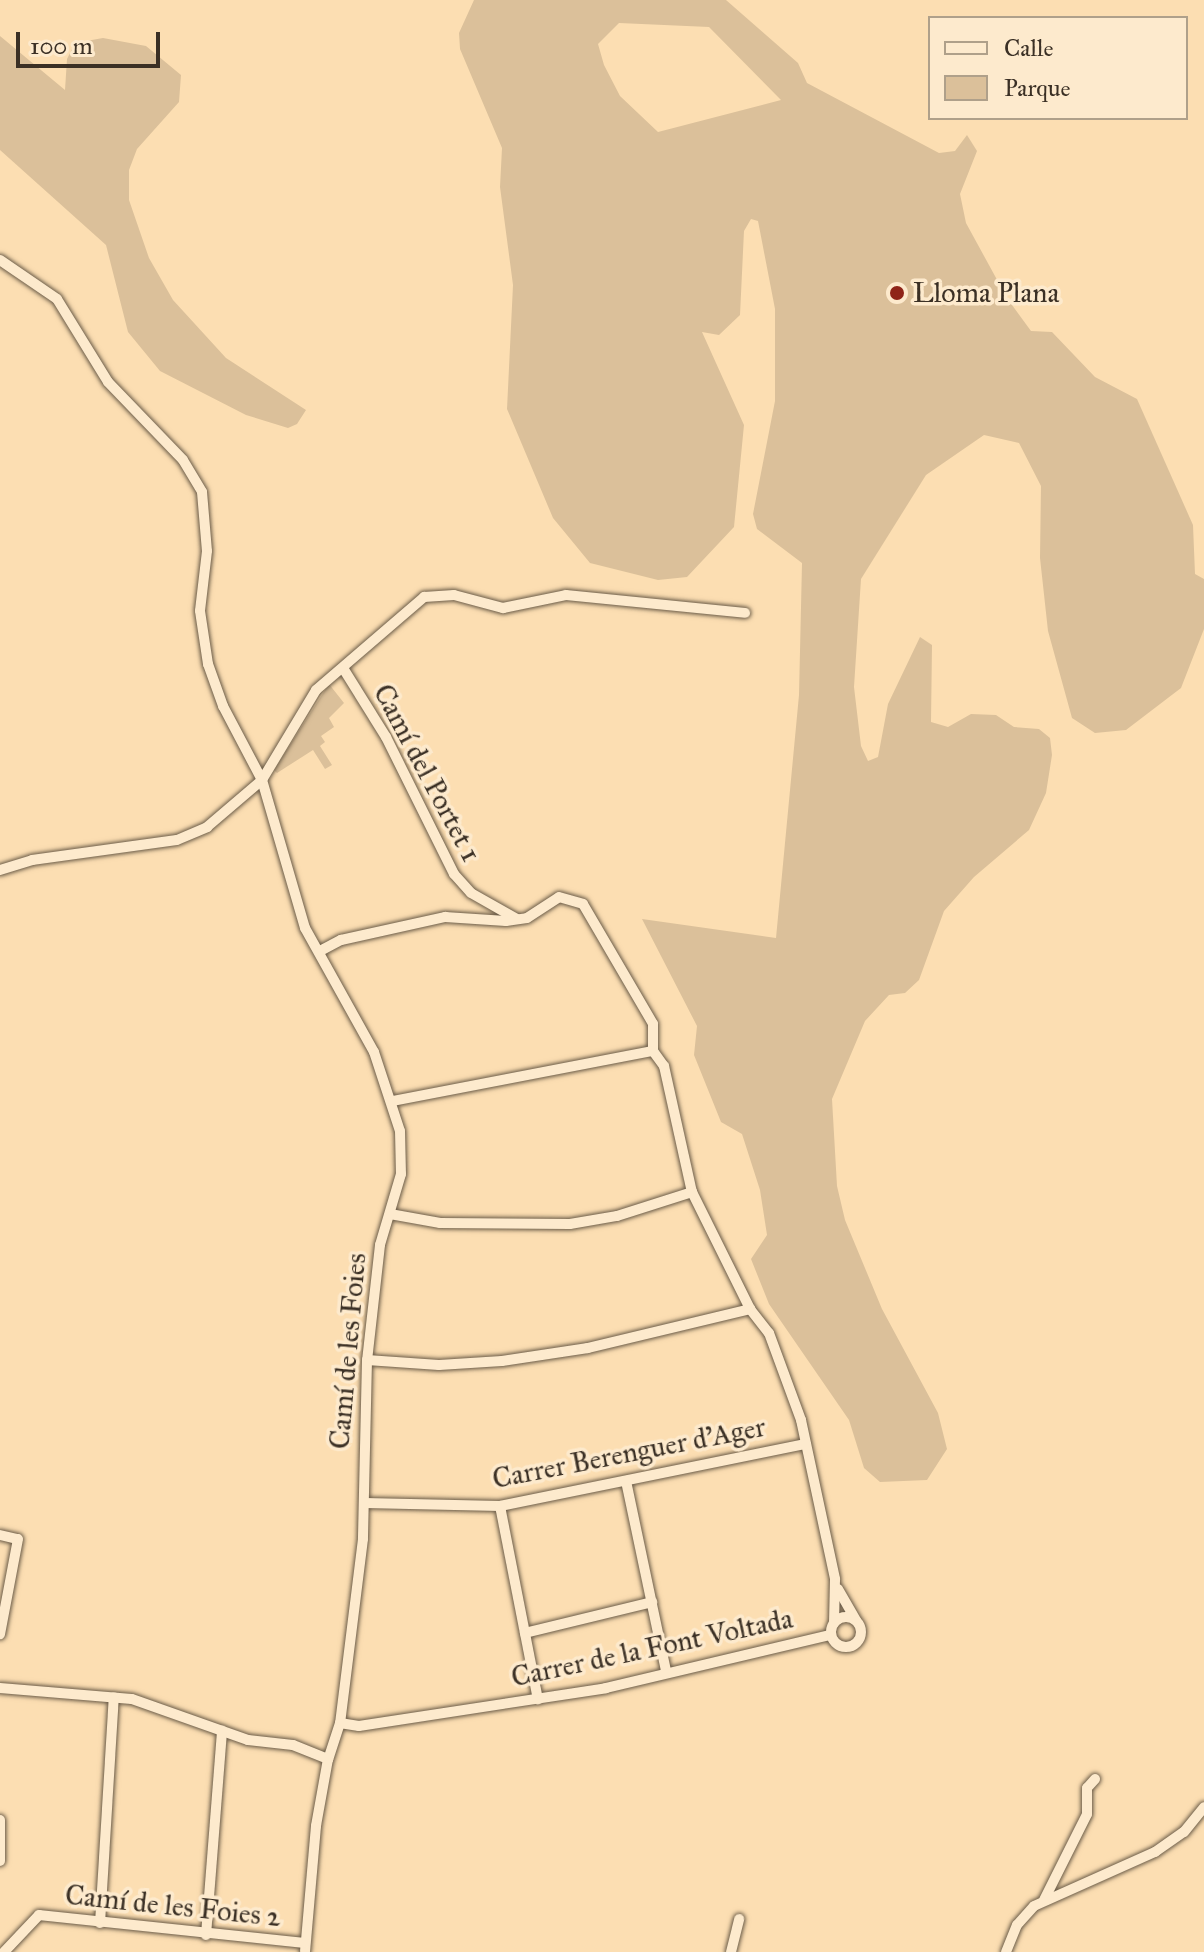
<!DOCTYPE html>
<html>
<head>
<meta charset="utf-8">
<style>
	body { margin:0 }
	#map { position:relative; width:1204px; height:1952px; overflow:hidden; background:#fcdeb2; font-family:"IM FELL Great Primer",serif }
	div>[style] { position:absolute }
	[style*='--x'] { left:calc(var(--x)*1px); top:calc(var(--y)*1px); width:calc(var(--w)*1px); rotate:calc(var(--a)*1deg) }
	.green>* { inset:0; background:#dbc09a }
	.roads { filter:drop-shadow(0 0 2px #6b5c48) drop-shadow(0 0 2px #6b5c48) }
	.street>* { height:10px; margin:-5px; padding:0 5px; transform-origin:5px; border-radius:5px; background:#fdeacd }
	.street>.ring { margin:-5px; padding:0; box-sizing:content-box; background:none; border:10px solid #fdeacd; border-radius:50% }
	.dots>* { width:22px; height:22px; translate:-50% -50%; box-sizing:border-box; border:4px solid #fdeacd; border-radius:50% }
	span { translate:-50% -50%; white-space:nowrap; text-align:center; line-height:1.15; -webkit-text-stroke:7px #fdeacd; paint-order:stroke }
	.poi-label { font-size:28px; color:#3b3025 }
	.left { translate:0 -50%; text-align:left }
	.street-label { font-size:28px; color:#3b3025 }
	.legend { position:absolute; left:928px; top:16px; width:260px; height:104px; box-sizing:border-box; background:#fdeacd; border:2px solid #afa08a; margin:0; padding:10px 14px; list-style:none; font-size:24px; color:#3b3025 }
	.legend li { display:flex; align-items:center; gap:16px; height:40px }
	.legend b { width:40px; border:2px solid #afa08a }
	.scale { position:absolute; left:16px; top:32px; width:144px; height:36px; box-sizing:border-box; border:4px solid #3b3025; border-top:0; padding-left:10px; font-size:24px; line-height:28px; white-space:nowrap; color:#3b3025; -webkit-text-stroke:6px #fdeacd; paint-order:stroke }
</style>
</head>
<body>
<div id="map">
	<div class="green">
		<i style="clip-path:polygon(evenodd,474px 0,726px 0,798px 63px,807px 83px,939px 153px,955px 151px,967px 135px,977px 151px,960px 194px,966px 223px,1007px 298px,1031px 331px,1052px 332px,1095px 377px,1137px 399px,1193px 525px,1195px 574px,1204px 579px,1204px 629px,1181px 688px,1126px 730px,1095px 733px,1072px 718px,1048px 631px,1040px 558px,1041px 486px,1019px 443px,984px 435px,926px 475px,861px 579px,854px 687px,861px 746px,868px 761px,878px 757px,888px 704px,920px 637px,932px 645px,931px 722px,948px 727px,971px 714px,996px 715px,1014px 727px,1039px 729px,1050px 738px,1052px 755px,1046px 793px,1029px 830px,974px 877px,944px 911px,919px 980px,905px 993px,889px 995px,865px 1021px,832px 1099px,837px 1186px,845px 1220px,882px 1309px,938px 1413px,947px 1449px,927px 1480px,880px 1482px,864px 1468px,849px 1420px,769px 1304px,751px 1259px,767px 1235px,760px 1190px,742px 1134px,721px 1122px,694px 1055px,697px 1026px,642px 919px,776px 938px,799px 695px,802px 563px,757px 529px,753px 514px,775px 401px,775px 309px,758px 221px,751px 219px,744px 231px,740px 315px,719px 335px,702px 332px,744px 425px,734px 527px,687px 577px,658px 580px,590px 563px,553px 518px,507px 409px,513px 285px,500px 187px,502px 148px,460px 49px,459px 33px,474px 0,619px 23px,709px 27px,781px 100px,658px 132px,620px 96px,604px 65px,598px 44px,619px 23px)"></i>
		<i style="clip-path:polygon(0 36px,65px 90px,67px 59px,75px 43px,103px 38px,146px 46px,181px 75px,179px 102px,137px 149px,129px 170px,129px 200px,149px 258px,173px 300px,226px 358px,306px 410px,297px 424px,288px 428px,246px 415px,160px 371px,128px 332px,106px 245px,0 150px)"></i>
		<i style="clip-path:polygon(329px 684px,344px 703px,329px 718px,334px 727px,321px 736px,325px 742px,320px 746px,332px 765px,325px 769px,313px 750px,277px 773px,274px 770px)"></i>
	</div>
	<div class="roads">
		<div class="street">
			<i style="--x:0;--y:260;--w:69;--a:34.4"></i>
			<i style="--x:57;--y:299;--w:97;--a:58.4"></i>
			<i style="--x:108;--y:382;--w:108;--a:46.1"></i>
			<i style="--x:183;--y:460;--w:37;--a:59"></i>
			<i style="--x:202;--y:492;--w:59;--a:85.2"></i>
			<i style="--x:207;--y:551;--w:60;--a:96.7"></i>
			<i style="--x:200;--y:611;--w:54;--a:81.4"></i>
			<i style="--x:208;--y:664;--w:45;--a:70.3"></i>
			<i style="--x:223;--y:706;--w:84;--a:62.2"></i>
			<i style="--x:262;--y:780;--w:154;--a:73.8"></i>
			<i style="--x:305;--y:928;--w:142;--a:60.9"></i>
			<i style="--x:374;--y:1052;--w:83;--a:71.8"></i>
			<i style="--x:400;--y:1131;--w:43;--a:88.7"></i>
			<i style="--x:401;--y:1174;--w:74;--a:106.5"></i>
			<i style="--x:380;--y:1245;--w:116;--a:96.4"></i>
			<i style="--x:367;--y:1360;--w:179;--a:91.3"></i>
			<i style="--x:363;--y:1539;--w:185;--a:97.1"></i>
			<i style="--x:340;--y:1723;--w:38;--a:108"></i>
			<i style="--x:328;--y:1759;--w:68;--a:100.2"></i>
			<i style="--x:316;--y:1826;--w:126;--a:95"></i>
			<i style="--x:343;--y:668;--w:81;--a:58.1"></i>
			<i style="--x:386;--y:737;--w:153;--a:63.6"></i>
			<i style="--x:454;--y:874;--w:25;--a:48"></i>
			<i style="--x:471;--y:893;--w:53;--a:29.5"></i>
			<i style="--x:0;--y:870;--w:34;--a:-17"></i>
			<i style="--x:32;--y:860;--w:146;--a:-7.9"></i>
			<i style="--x:177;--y:840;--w:33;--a:-23"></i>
			<i style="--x:207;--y:827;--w:72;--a:-40.5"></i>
			<i style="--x:262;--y:780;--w:105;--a:-59"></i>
			<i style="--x:316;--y:690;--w:143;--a:-40.7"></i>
			<i style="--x:424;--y:597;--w:30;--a:-4"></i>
			<i style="--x:454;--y:595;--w:51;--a:14.9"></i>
			<i style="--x:503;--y:608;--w:64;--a:-11.7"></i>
			<i style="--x:566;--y:595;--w:180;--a:5.7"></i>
			<i style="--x:320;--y:951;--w:24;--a:-28"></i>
			<i style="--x:341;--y:940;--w:107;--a:-12.5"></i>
			<i style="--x:445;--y:917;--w:61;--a:3.8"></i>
			<i style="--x:506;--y:921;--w:21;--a:-8"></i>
			<i style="--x:527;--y:918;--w:38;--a:-33"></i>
			<i style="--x:559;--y:897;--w:25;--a:16"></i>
			<i style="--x:583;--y:904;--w:139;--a:59.7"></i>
			<i style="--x:653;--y:1024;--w:27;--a:90"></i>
			<i style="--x:653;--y:1051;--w:19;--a:54"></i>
			<i style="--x:664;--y:1066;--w:129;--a:77.5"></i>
			<i style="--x:692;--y:1192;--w:131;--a:63.6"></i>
			<i style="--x:750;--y:1309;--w:31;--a:52"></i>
			<i style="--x:769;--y:1333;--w:93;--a:69.8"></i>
			<i style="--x:801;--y:1420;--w:163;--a:77.9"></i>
			<i style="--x:835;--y:1579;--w:44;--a:91.3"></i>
			<i style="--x:393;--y:1101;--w:265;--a:-10.9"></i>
			<i style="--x:390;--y:1214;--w:51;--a:10.2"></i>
			<i style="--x:440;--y:1223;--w:130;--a:0.4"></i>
			<i style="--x:570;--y:1224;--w:48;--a:-9.7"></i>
			<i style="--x:617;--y:1216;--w:79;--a:-17.7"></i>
			<i style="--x:367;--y:1360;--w:72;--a:4"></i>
			<i style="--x:439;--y:1365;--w:63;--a:-3.6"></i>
			<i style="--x:502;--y:1361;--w:87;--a:-8.6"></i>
			<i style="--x:588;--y:1348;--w:167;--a:-13.5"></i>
			<i style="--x:626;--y:1481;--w:194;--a:78.1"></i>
			<i style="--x:365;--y:1503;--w:135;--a:1.3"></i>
			<i style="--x:500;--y:1506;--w:312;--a:-11.5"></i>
			<i style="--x:500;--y:1506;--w:197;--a:78.9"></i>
			<i style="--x:0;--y:1535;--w:18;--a:13"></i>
			<i style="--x:18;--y:1539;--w:97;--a:100.7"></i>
			<i style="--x:838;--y:1589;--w:36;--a:60"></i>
			<i class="ring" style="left:831px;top:1617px;width:20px;height:20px"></i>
			<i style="--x:525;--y:1633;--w:131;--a:-13.7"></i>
			<i style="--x:0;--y:1688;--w:132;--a:4.8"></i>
			<i style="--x:132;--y:1699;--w:123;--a:19.5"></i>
			<i style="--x:248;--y:1740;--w:45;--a:6.3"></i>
			<i style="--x:293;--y:1745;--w:38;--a:22"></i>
			<i style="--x:340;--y:1723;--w:19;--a:9"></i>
			<i style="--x:359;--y:1726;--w:250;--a:-8.7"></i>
			<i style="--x:606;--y:1688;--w:231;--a:-13.3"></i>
			<i style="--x:0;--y:1820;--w:41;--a:90"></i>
			<i style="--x:1044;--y:1900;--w:96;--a:-63.4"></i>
			<i style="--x:1087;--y:1814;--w:26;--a:-90"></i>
			<i style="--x:1087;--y:1788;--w:12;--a:-48"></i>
			<i style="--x:100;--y:1923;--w:226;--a:-86.5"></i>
			<i style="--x:206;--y:1935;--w:205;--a:-85.5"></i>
			<i style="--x:4;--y:1952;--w:51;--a:-46.6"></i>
			<i style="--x:39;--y:1915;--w:267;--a:6"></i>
			<i style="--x:731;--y:1952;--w:34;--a:-76"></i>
			<i style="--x:1006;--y:1952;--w:29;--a:-68"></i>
			<i style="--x:1017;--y:1925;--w:25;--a:-48"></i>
			<i style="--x:1034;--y:1906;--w:133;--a:-24.1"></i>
			<i style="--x:1155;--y:1852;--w:35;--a:-35"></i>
			<i style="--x:1184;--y:1832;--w:32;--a:-51"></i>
		</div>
	</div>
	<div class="dots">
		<i style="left:897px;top:293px;background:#8f2418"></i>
	</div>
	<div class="poi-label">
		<span class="left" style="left:913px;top:293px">Lloma Plana</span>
	</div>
	<div class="street-label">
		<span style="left:427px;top:773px;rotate:62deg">Camí del Portet 1</span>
		<span style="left:348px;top:1351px;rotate:-85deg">Camí de les Foies</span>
		<span style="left:629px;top:1453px;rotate:-11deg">Carrer Berenguer d'Ager</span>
		<span style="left:652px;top:1648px;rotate:-12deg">Carrer de la Font Voltada</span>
		<span style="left:173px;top:1906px;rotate:6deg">Camí de les Foies 2</span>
	</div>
	<ul class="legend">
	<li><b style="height:10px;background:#fdeacd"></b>Calle</li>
	<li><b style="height:22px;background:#dbc09a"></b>Parque</li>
	</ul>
	<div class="scale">100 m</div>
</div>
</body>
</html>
